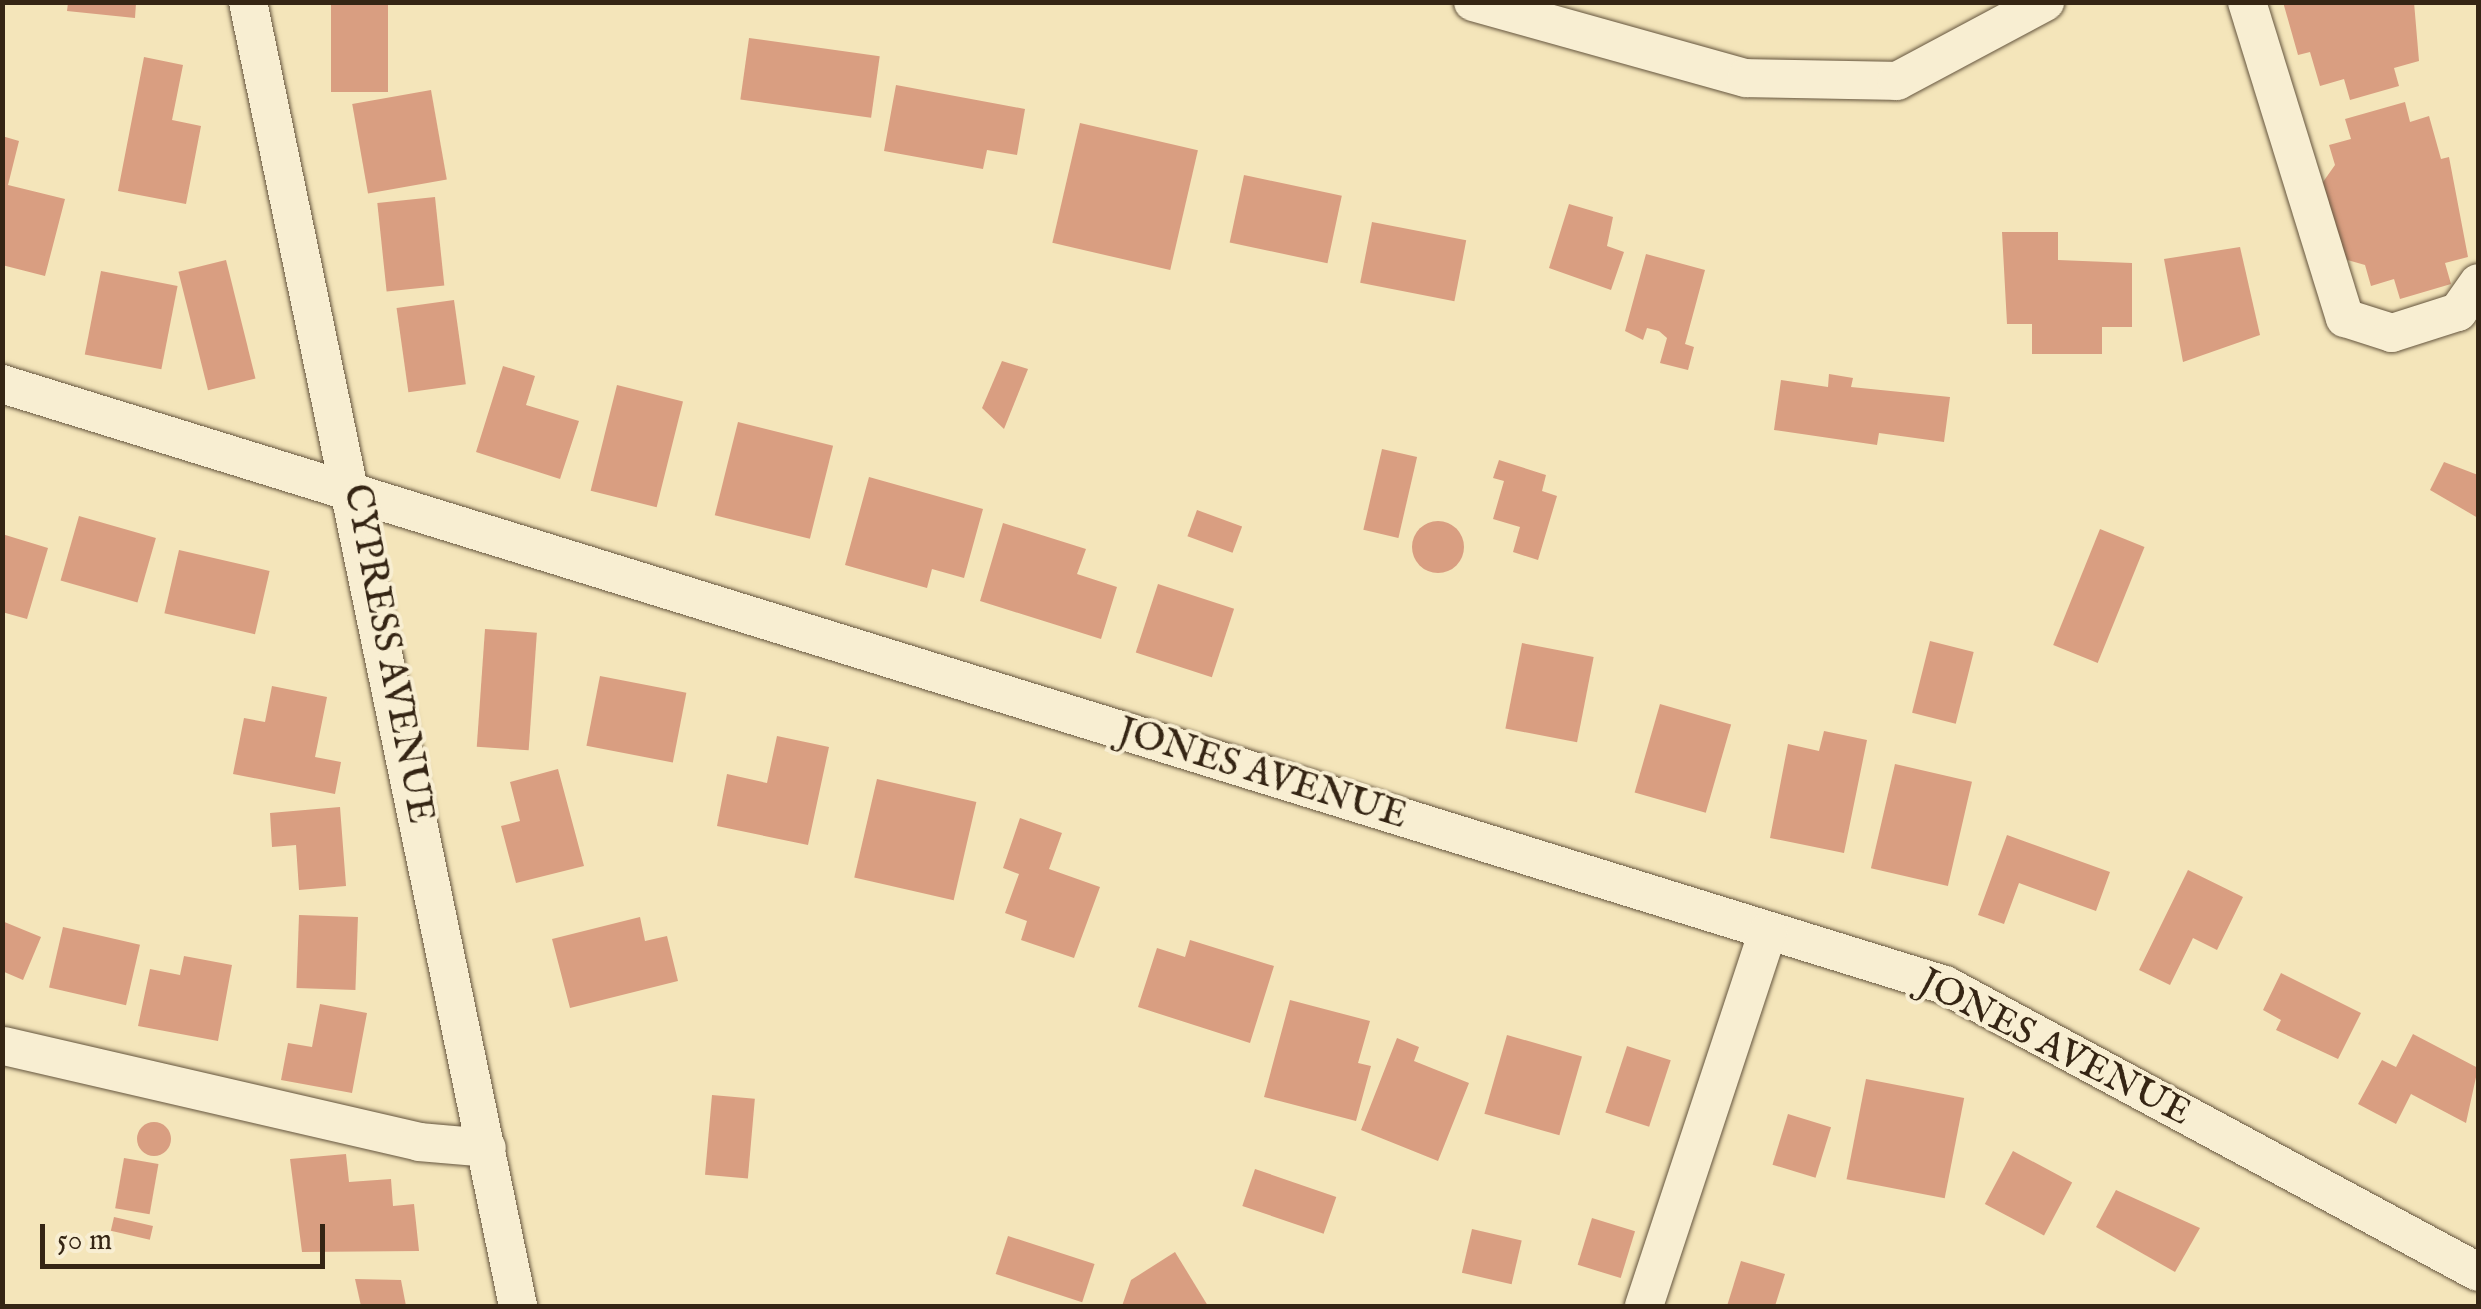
<!DOCTYPE html>
<html>
<head>
<meta charset="utf-8">
<style>
	body { margin:0 }
	#map { position:relative; width:2481px; height:1309px; overflow:hidden; background:#f4e5ba; font-family:"IM FELL English",serif }
	div>[style] { position:absolute }
	[style*='--x'] { left:calc(var(--x)*1px); top:calc(var(--y)*1px); width:calc(var(--w)*1px); rotate:calc(var(--a)*1deg) }
	.building>* { inset:0; background:#d99e81; transform-origin:0 0 }
	.round { border-radius:50% }
	.roads { filter:drop-shadow(0 0 2px #65553e) drop-shadow(0 0 2px #65553e) }
	.minor>* { height:38px; margin:-19px; padding:0 19px; transform-origin:19px; border-radius:19px; background:#f8eed2 }
	span { translate:-50% -50%; white-space:nowrap; text-align:center; line-height:1.15; -webkit-text-stroke:8px #f8eed2; paint-order:stroke }
	.street-label { font-size:38px; color:#352514 }
	.frame { position:absolute; inset:0; border:5px solid #352514; pointer-events:none }
	.scale { position:absolute; left:40px; top:1224px; width:285px; height:45px; box-sizing:border-box; border:5px solid #352514; border-top:0; padding-left:12px; font-size:30px; line-height:35px; white-space:nowrap; color:#352514; -webkit-text-stroke:8px #f8eed2; paint-order:stroke }
</style>
</head>
<body>
<div id="map">
	<div class="building">
		<i style="left:331px;top:2px;width:57px;height:90px"></i>
		<i style="clip-path:polygon(2283px 2px,2414px 2px,2419px 61px,2394px 68px,2399px 86px,2350px 100px,2344px 79px,2320px 86px,2310px 52px,2298px 55px)"></i>
		<i style="clip-path:polygon(68px 3px,136px 3px,135px 18px,67px 11px)"></i>
		<i style="left:749px;top:38px;width:132px;height:62px;rotate:8deg"></i>
		<i style="clip-path:polygon(144px 57px,183px 65px,172px 120px,201px 126px,186px 204px,118px 191px)"></i>
		<i style="clip-path:polygon(896px 85px,1025px 109px,1017px 155px,987px 150px,983px 169px,884px 151px)"></i>
		<i style="left:431px;top:90px;width:91px;height:80px;rotate:80deg"></i>
		<i style="clip-path:polygon(2405px 102px,2410px 122px,2429px 116px,2441px 159px,2449px 157px,2468px 257px,2445px 263px,2451px 284px,2400px 299px,2394px 279px,2371px 286px,2365px 265px,2344px 259px,2323px 182px,2335px 165px,2329px 145px,2351px 139px,2345px 119px)"></i>
		<i style="left:1080px;top:123px;width:121px;height:123px;rotate:13deg"></i>
		<i style="clip-path:polygon(2px 136px,19px 141px,8px 185px,65px 199px,45px 276px,2px 265px)"></i>
		<i style="left:1244px;top:175px;width:100px;height:69px;rotate:12deg"></i>
		<i style="left:435px;top:197px;width:89px;height:58px;rotate:84deg"></i>
		<i style="clip-path:polygon(1569px 204px,1613px 217px,1607px 246px,1624px 252px,1611px 290px,1549px 268px)"></i>
		<i style="left:1372px;top:222px;width:96px;height:62px;rotate:11deg"></i>
		<i style="clip-path:polygon(2002px 232px,2058px 232px,2058px 260px,2132px 263px,2132px 327px,2102px 327px,2102px 354px,2032px 354px,2032px 324px,2007px 324px)"></i>
		<i style="clip-path:polygon(2240px 247px,2260px 335px,2183px 362px,2164px 259px)"></i>
		<i style="clip-path:polygon(1646px 254px,1705px 270px,1685px 344px,1694px 347px,1688px 370px,1660px 363px,1667px 338px,1659px 331px,1647px 328px,1643px 340px,1625px 331px)"></i>
		<i style="left:226px;top:260px;width:122px;height:49px;rotate:76deg"></i>
		<i style="left:101px;top:271px;width:78px;height:85px;rotate:11deg"></i>
		<i style="left:454px;top:300px;width:85px;height:58px;rotate:82deg"></i>
		<i style="clip-path:polygon(1002px 361px,1028px 369px,1004px 429px,982px 408px)"></i>
		<i style="clip-path:polygon(503px 366px,535px 376px,526px 405px,579px 421px,560px 479px,476px 452px)"></i>
		<i style="clip-path:polygon(1829px 374px,1853px 378px,1851px 387px,1950px 397px,1944px 442px,1879px 433px,1877px 445px,1774px 430px,1781px 380px,1828px 387px)"></i>
		<i style="left:617px;top:385px;width:68px;height:109px;rotate:14deg"></i>
		<i style="left:738px;top:422px;width:98px;height:96px;rotate:14deg"></i>
		<i style="left:1382px;top:449px;width:36px;height:83px;rotate:13deg"></i>
		<i style="clip-path:polygon(1499px 460px,1546px 475px,1542px 491px,1557px 496px,1538px 560px,1513px 552px,1520px 527px,1493px 519px,1504px 481px,1493px 478px)"></i>
		<i style="clip-path:polygon(2444px 462px,2478px 475px,2478px 518px,2430px 490px)"></i>
		<i style="clip-path:polygon(869px 477px,983px 509px,964px 578px,932px 569px,927px 588px,845px 565px)"></i>
		<i style="left:1197px;top:510px;width:48px;height:28px;rotate:20deg"></i>
		<i style="left:79px;top:516px;width:80px;height:67px;rotate:16deg"></i>
		<i class="round" style="left:1412px;top:521px;width:52px;height:52px"></i>
		<i style="clip-path:polygon(1003px 523px,1086px 549px,1077px 574px,1117px 587px,1101px 639px,980px 601px)"></i>
		<i style="left:2100px;top:529px;width:48px;height:125px;rotate:22deg"></i>
		<i style="clip-path:polygon(2px 534px,48px 548px,27px 619px,2px 612px)"></i>
		<i style="left:179px;top:550px;width:93px;height:65px;rotate:13deg"></i>
		<i style="left:1158px;top:584px;width:80px;height:72px;rotate:18deg"></i>
		<i style="left:485px;top:629px;width:52px;height:118px;rotate:4deg"></i>
		<i style="left:1930px;top:641px;width:45px;height:74px;rotate:14deg"></i>
		<i style="left:1522px;top:643px;width:73px;height:87px;rotate:11deg"></i>
		<i style="left:600px;top:676px;width:88px;height:71px;rotate:11deg"></i>
		<i style="clip-path:polygon(272px 686px,327px 697px,315px 757px,341px 762px,335px 794px,233px 774px,244px 718px,265px 722px)"></i>
		<i style="left:1660px;top:704px;width:74px;height:92px;rotate:16deg"></i>
		<i style="clip-path:polygon(1824px 731px,1867px 740px,1844px 853px,1770px 838px,1788px 744px,1819px 751px)"></i>
		<i style="clip-path:polygon(777px 736px,829px 747px,808px 845px,717px 826px,727px 774px,767px 783px)"></i>
		<i style="left:1895px;top:764px;width:79px;height:107px;rotate:13deg"></i>
		<i style="clip-path:polygon(558px 769px,584px 866px,516px 883px,501px 826px,520px 821px,510px 782px)"></i>
		<i style="left:877px;top:779px;width:102px;height:101px;rotate:13deg"></i>
		<i style="clip-path:polygon(340px 807px,346px 886px,299px 890px,296px 845px,272px 847px,270px 813px)"></i>
		<i style="clip-path:polygon(1020px 818px,1062px 833px,1049px 869px,1100px 887px,1074px 958px,1021px 940px,1027px 921px,1005px 913px,1019px 874px,1003px 868px)"></i>
		<i style="clip-path:polygon(2007px 835px,2110px 872px,2096px 911px,2019px 883px,2004px 924px,1978px 915px)"></i>
		<i style="clip-path:polygon(2188px 870px,2243px 897px,2217px 950px,2193px 938px,2170px 985px,2139px 970px)"></i>
		<i style="left:299px;top:915px;width:59px;height:73px;rotate:2deg"></i>
		<i style="clip-path:polygon(640px 917px,645px 941px,667px 936px,678px 981px,570px 1008px,552px 939px)"></i>
		<i style="clip-path:polygon(2px 921px,41px 937px,23px 980px,2px 971px)"></i>
		<i style="left:63px;top:927px;width:79px;height:62px;rotate:13deg"></i>
		<i style="clip-path:polygon(1190px 940px,1274px 966px,1250px 1043px,1138px 1007px,1157px 948px,1185px 957px)"></i>
		<i style="clip-path:polygon(184px 956px,232px 965px,218px 1041px,138px 1026px,150px 969px,180px 975px)"></i>
		<i style="clip-path:polygon(2281px 973px,2361px 1013px,2338px 1059px,2276px 1030px,2281px 1020px,2263px 1010px)"></i>
		<i style="clip-path:polygon(1290px 1000px,1370px 1021px,1358px 1063px,1371px 1066px,1356px 1121px,1264px 1097px)"></i>
		<i style="clip-path:polygon(320px 1004px,367px 1013px,352px 1093px,281px 1080px,288px 1043px,312px 1047px)"></i>
		<i style="clip-path:polygon(2413px 1034px,2478px 1068px,2466px 1123px,2411px 1094px,2396px 1124px,2358px 1104px,2382px 1060px,2396px 1067px)"></i>
		<i style="left:1507px;top:1035px;width:78px;height:82px;rotate:16deg"></i>
		<i style="clip-path:polygon(1397px 1038px,1419px 1047px,1414px 1061px,1469px 1083px,1438px 1161px,1361px 1130px)"></i>
		<i style="left:1627px;top:1046px;width:46px;height:70px;rotate:18deg"></i>
		<i style="left:1866px;top:1079px;width:100px;height:102px;rotate:11deg"></i>
		<i style="left:712px;top:1095px;width:43px;height:80px;rotate:5deg"></i>
		<i style="left:1788px;top:1114px;width:45px;height:53px;rotate:17deg"></i>
		<i class="round" style="left:137px;top:1122px;width:34px;height:34px"></i>
		<i style="left:2013px;top:1151px;width:67px;height:60px;rotate:28deg"></i>
		<i style="clip-path:polygon(346px 1154px,349px 1182px,391px 1179px,393px 1206px,414px 1204px,419px 1251px,302px 1252px,290px 1159px)"></i>
		<i style="left:124px;top:1158px;width:35px;height:51px;rotate:10deg"></i>
		<i style="left:1255px;top:1169px;width:86px;height:39px;rotate:19deg"></i>
		<i style="clip-path:polygon(2116px 1190px,2200px 1228px,2175px 1272px,2096px 1227px)"></i>
		<i style="left:114px;top:1217px;width:40px;height:14px;rotate:13deg"></i>
		<i style="left:1592px;top:1218px;width:45px;height:49px;rotate:17deg"></i>
		<i style="left:1472px;top:1229px;width:51px;height:45px;rotate:13deg"></i>
		<i style="left:1008px;top:1236px;width:91px;height:40px;rotate:18deg"></i>
		<i style="clip-path:polygon(1175px 1252px,1208px 1306px,1122px 1306px,1131px 1280px)"></i>
		<i style="clip-path:polygon(1741px 1261px,1785px 1274px,1775px 1306px,1727px 1306px)"></i>
		<i style="clip-path:polygon(355px 1279px,401px 1280px,406px 1306px,361px 1306px)"></i>
	</div>
	<div class="roads">
		<div class="minor">
			<i style="--x:248;--y:2;--w:1332;--a:78.3"></i>
			<i style="--x:1473;--y:2;--w:283;--a:15.6"></i>
			<i style="--x:1746;--y:78;--w:151;--a:1.1"></i>
			<i style="--x:1897;--y:81;--w:168;--a:-28.1"></i>
			<i style="--x:2247;--y:2;--w:331;--a:72.8"></i>
			<i style="--x:2345;--y:318;--w:49;--a:17.7"></i>
			<i style="--x:2392;--y:333;--w:69;--a:-17.7"></i>
			<i style="--x:2458;--y:312;--w:35;--a:-55"></i>
			<i style="--x:2;--y:384;--w:2034;--a:17.19"></i>
			<i style="--x:1945;--y:985;--w:605;--a:28.3"></i>
			<i style="--x:4;--y:1046;--w:426;--a:13"></i>
			<i style="--x:419;--y:1142;--w:68;--a:5"></i>
			<i style="--x:1644;--y:1306;--w:395;--a:-71.7"></i>
		</div>
	</div>
	<div class="street-label">
		<span style="left:387px;top:654px;rotate:79deg">CYPRESS AVENUE</span>
		<span style="left:1262px;top:775px;rotate:17deg">JONES AVENUE</span>
		<span style="left:2054px;top:1049px;rotate:27deg">JONES AVENUE</span>
	</div>
	<div class="frame"></div>
	<div class="scale">50 m</div>
</div>
</body>
</html>
